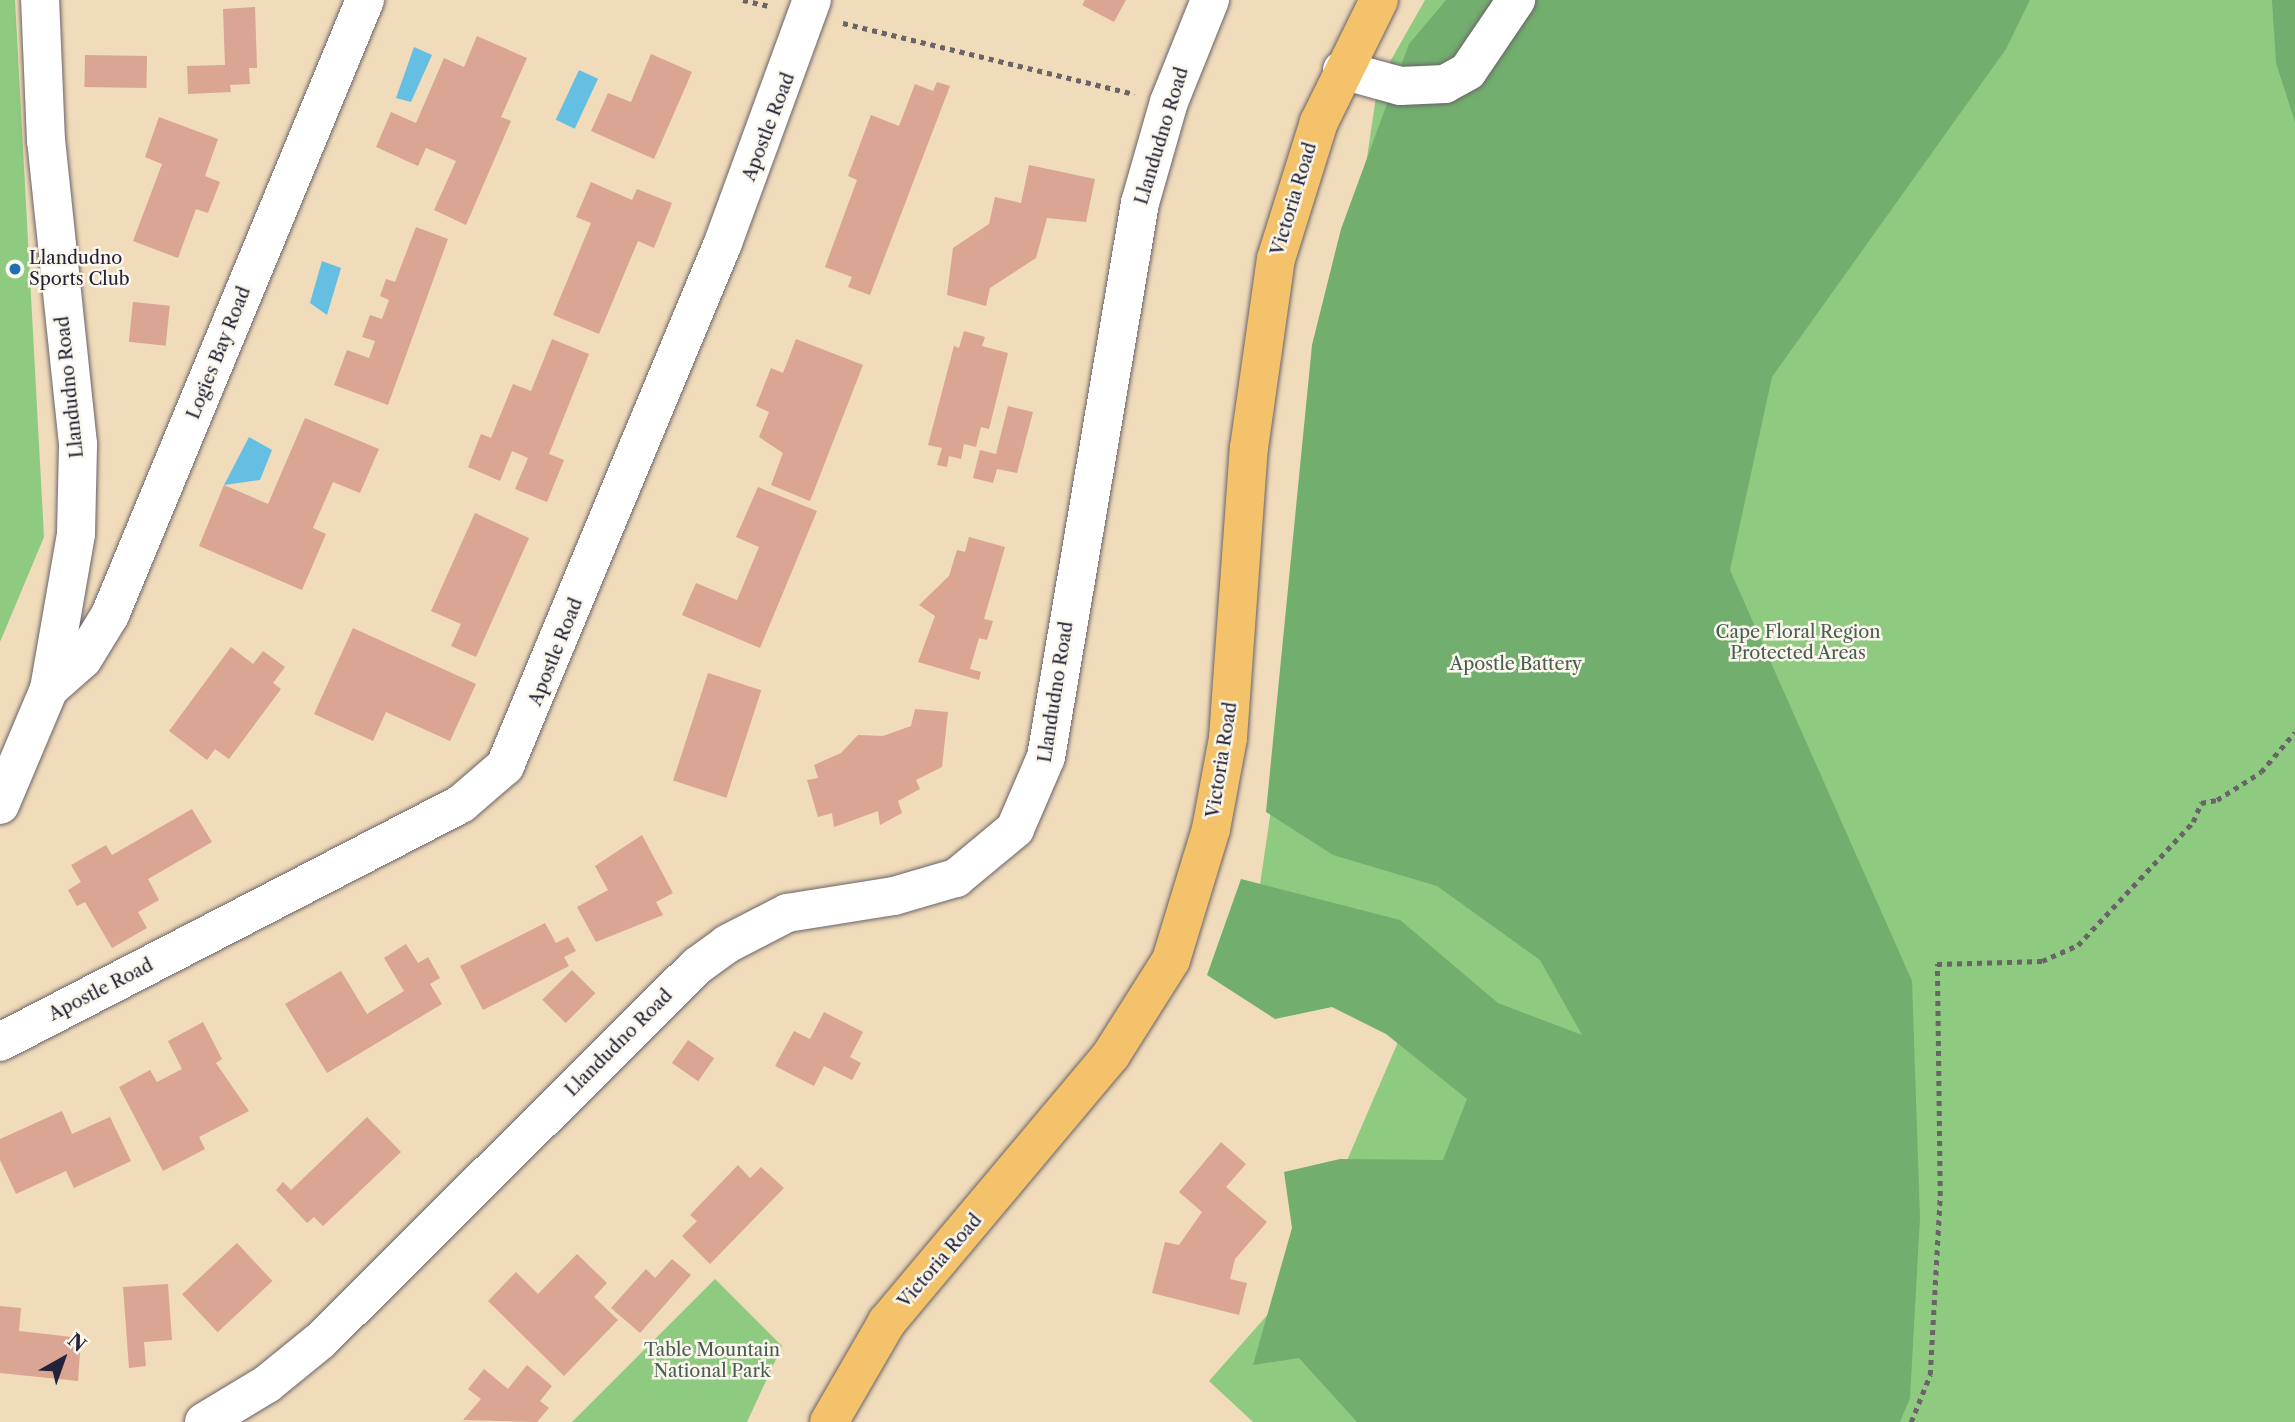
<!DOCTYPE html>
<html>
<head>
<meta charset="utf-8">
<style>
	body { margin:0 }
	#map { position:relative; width:2295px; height:1422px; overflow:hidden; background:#f0dbba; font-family:"Libre Caslon Text",serif }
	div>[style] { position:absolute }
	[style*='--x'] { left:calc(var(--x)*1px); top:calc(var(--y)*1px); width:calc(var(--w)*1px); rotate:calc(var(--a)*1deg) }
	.green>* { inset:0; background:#8eca80 }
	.forest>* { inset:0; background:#72ae6e }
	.water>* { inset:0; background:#65bfe3; transform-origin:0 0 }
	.building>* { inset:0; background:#daa592; transform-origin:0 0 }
	.path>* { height:4.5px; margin-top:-2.25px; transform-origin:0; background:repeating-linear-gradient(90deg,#6a6367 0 5px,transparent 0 10px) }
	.roads { filter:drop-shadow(0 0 2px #6a6367) drop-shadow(0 0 2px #6a6367) }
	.minor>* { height:38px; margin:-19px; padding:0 19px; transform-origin:19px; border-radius:19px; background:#fff }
	.major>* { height:38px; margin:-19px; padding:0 19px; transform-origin:19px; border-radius:19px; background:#f3c26a }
	.dots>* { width:19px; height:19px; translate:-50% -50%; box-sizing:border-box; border:4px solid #fbf7ec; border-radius:50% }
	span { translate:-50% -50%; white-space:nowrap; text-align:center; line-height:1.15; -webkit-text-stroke:5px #fbf7ec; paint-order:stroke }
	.street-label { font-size:18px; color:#22223b }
	.poi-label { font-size:18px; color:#22223b }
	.left { translate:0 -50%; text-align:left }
	.park-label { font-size:18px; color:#485d53 }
	.north { position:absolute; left:28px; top:1324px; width:70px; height:70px; -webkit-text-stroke:5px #fbf7ec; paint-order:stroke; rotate:40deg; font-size:19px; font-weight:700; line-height:28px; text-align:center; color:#22223b }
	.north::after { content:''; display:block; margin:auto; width:24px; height:32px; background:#22223b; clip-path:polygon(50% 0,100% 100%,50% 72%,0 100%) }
</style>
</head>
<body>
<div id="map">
	<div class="green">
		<i style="clip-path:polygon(0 0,15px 0,44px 537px,0 642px)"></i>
		<i style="clip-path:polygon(1425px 0,2295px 0,2295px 1422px,1253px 1422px,1209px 1381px,1293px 1286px,1426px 977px,1253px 932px,1378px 83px)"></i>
		<i style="clip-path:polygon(715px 1279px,782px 1346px,747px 1422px,572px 1422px)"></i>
	</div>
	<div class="forest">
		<i style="clip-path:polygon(1446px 0,2030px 0,2006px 49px,1772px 377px,1730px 570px,1912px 981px,1920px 1218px,1910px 1398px,1900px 1422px,1357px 1422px,1299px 1358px,1253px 1365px,1292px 1228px,1284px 1172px,1340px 1159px,1443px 1160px,1467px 1099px,1386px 1034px,1332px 1007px,1275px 1019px,1207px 975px,1241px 879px,1400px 920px,1498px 1003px,1582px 1035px,1540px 960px,1437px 886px,1333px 855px,1266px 812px,1312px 345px,1341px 229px,1409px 44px)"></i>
		<i style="clip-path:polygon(2272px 0,2295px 0,2295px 122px,2276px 63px)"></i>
	</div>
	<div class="water">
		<i style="clip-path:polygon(414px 47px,432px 55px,411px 102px,396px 98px)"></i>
		<i style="left:579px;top:70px;width:21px;height:55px;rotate:25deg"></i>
		<i style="clip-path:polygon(322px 261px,341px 268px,327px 315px,310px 303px)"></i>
		<i style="clip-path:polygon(249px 437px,272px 450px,260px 480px,224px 485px)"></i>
	</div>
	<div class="building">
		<i style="clip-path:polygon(1085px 0,1126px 0,1114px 22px,1082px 5px)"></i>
		<i style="clip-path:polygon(255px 7px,257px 68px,249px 68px,250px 84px,230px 85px,231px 92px,188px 94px,187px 66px,225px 65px,223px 9px)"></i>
		<i style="clip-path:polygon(477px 36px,527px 58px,501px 117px,511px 121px,466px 225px,434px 210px,456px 161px,426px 148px,418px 166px,376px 147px,391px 112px,416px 123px,444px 58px,464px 67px)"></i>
		<i style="clip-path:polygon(651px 54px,692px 72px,654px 159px,591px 131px,608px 93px,631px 102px)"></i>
		<i style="left:85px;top:55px;width:62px;height:32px;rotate:1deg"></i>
		<i style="clip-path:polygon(937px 82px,950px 86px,870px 295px,848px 287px,852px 277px,825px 267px,857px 180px,848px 176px,871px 115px,899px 126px,915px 84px,933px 91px)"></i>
		<i style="clip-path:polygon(159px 117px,218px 139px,205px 176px,220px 182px,208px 213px,196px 209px,178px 258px,133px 241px,162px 164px,145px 157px)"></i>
		<i style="clip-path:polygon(1029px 165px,1095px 179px,1086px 222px,1047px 218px,1036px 258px,990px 288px,986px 306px,947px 295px,953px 248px,989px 224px,995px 197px,1021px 203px)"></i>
		<i style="clip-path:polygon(591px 182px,632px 200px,637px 189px,672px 203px,654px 248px,638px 241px,599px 334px,553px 315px,591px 223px,576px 217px)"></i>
		<i style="clip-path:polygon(416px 227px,448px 239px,388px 405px,334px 385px,347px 350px,369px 358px,375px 341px,362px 337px,370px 315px,382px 319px,389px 300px,380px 296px,386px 279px,395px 282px)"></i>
		<i style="left:133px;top:302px;width:37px;height:40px;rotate:6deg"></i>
		<i style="clip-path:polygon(964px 331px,985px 337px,982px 346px,1008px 353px,989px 429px,981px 427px,976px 447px,964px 444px,961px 459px,949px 456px,947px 467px,937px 465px,942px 448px,928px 445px,954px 346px,959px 348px)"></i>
		<i style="clip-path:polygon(552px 339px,589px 354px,549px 454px,564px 460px,547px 502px,515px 489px,528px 458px,512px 451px,500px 481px,468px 467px,481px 434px,491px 438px,513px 384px,531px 391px)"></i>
		<i style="clip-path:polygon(796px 339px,863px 365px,810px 501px,771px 485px,783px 453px,759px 437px,769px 412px,756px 406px,771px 368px,783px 373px)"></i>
		<i style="clip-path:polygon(1008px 406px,1033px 412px,1017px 473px,997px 469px,993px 483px,973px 478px,980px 450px,996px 454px)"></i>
		<i style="clip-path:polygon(305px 418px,379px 449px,360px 493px,333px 482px,313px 528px,326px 534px,302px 590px,199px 546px,224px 485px,268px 504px)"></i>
		<i style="clip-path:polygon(758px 487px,817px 511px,760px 648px,682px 615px,696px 583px,737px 600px,759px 547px,736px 537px)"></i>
		<i style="clip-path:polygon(475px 513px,529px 538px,476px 657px,451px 646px,461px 624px,431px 611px)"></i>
		<i style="clip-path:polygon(969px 537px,1005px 547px,984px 619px,993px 621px,987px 640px,979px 638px,970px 669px,981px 672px,979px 680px,918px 662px,935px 616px,919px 605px,949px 576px,957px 550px,965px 552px)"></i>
		<i style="clip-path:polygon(353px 628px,476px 684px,450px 741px,386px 712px,373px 741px,314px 714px)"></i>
		<i style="clip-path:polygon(231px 647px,253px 664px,263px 651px,285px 667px,273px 683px,281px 689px,229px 759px,215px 749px,207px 760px,169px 731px)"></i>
		<i style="left:708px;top:673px;width:56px;height:113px;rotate:18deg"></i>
		<i style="clip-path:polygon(915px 709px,948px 712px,942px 767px,916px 780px,920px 789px,898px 801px,902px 813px,880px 825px,878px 811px,834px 827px,832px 813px,818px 817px,807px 780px,818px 778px,814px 765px,841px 753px,858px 735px,883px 736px,911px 726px)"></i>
		<i style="clip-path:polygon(192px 809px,212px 842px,148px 879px,159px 900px,138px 912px,147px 928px,112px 948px,85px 902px,77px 906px,68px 890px,81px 882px,71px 865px,106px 845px,112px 855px)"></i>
		<i style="clip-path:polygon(642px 835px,673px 893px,656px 902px,663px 915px,596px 942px,577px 907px,608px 890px,595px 866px)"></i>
		<i style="clip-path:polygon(545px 923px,556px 943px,568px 937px,576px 951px,564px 957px,569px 966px,483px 1010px,460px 966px)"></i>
		<i style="clip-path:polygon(406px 944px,418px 963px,428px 957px,440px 978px,430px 984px,442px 1004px,327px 1073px,285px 1004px,341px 971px,367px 1014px,404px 991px,384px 958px)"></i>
		<i style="left:572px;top:970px;width:33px;height:42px;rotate:45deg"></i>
		<i style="clip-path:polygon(824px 1012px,863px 1032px,850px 1057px,861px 1063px,852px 1080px,824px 1066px,814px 1086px,775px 1066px,794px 1031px,810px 1039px)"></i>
		<i style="clip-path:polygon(203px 1022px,222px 1059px,216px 1063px,249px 1111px,199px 1137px,205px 1149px,163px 1171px,119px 1087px,150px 1070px,157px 1082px,182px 1069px,168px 1041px)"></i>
		<i style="left:688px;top:1040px;width:32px;height:28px;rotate:35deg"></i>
		<i style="clip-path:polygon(62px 1111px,72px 1134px,110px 1117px,131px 1161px,74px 1188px,66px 1171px,16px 1194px,0 1160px,0 1139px)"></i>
		<i style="clip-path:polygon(367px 1117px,401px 1152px,323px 1226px,314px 1217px,307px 1223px,276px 1190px,283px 1182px,291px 1190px)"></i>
		<i style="clip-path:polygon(1221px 1142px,1246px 1164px,1226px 1187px,1267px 1222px,1235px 1259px,1230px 1279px,1247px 1283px,1239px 1315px,1152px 1293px,1165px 1242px,1179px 1245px,1202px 1212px,1179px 1192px)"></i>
		<i style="clip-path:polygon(738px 1165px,750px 1178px,761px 1167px,784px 1188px,710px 1264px,682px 1236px,697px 1221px,690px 1215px)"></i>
		<i style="left:237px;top:1243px;width:52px;height:75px;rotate:47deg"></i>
		<i style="clip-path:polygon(577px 1254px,607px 1283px,594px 1297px,618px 1320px,564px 1376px,488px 1301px,516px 1272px,538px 1294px)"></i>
		<i style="clip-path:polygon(672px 1259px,691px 1275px,640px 1333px,611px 1308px,646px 1269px,655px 1278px)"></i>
		<i style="clip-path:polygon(168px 1284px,172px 1340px,144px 1342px,146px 1366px,129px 1368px,123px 1287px)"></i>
		<i style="clip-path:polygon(0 1306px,21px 1308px,19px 1331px,81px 1338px,78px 1381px,0 1373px)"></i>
		<i style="clip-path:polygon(527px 1365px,552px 1386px,540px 1401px,549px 1408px,537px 1422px,463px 1420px,481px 1399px,468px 1389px,484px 1369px,508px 1389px)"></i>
	</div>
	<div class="path">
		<i style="--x:743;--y:0;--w:28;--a:13"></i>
		<i style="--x:843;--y:23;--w:300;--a:13.7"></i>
		<i style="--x:1911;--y:1422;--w:51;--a:-68"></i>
		<i style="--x:1930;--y:1375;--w:179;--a:-86.8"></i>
		<i style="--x:1940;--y:1196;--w:232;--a:-90.7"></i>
		<i style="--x:1937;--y:964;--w:105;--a:-1.6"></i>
		<i style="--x:2042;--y:961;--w:39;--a:-24"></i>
		<i style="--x:2078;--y:945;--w:168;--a:-46.9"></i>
		<i style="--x:2193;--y:822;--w:21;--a:-67"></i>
		<i style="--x:2201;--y:803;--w:16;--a:-11"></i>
		<i style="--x:2217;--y:800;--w:52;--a:-32.5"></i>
		<i style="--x:2261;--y:772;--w:52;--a:-49.6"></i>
	</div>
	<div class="roads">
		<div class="minor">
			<i style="--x:1342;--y:70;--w:60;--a:15.4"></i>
			<i style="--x:1400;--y:86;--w:45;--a:-2.5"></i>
			<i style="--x:1445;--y:84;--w:26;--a:-29"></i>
			<i style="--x:1468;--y:71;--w:86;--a:-55.9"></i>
			<i style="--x:49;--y:689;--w:45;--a:-41.4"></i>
			<i style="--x:83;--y:659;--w:52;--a:-58.5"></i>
			<i style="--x:110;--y:615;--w:666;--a:-67.48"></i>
			<i style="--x:0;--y:805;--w:126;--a:-67.1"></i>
			<i style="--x:49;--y:689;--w:157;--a:-80.1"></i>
			<i style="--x:76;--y:534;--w:90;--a:-88.7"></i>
			<i style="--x:78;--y:444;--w:305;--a:-96"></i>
			<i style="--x:46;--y:141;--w:141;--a:-92.4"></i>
			<i style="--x:0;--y:1042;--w:519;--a:-27.31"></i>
			<i style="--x:461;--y:804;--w:58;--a:-40.8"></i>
			<i style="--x:505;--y:766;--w:567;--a:-67.37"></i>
			<i style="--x:723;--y:243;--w:259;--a:-69.9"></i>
			<i style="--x:204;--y:1422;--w:74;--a:-31.1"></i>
			<i style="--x:267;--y:1384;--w:68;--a:-39.1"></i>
			<i style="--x:320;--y:1341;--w:532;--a:-44.85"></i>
			<i style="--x:697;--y:966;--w:37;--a:-36"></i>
			<i style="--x:727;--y:944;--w:68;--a:-27.3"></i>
			<i style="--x:787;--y:913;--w:108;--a:-9"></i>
			<i style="--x:894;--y:896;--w:65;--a:-16.2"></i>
			<i style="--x:956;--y:878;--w:77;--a:-39.7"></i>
			<i style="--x:1015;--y:829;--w:78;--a:-66.7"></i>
			<i style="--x:1046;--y:757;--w:562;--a:-80.37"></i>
			<i style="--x:1140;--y:203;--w:105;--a:-74"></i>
			<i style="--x:1169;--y:102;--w:110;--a:-68.1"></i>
		</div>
		<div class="major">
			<i style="--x:829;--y:1422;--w:116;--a:-59.9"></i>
			<i style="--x:887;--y:1322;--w:349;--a:-50"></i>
			<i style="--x:1111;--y:1055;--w:112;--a:-57.7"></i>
			<i style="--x:1171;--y:960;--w:137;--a:-73"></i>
			<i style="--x:1211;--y:829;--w:93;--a:-79.4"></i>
			<i style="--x:1228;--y:738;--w:291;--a:-85.9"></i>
			<i style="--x:1249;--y:448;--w:191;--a:-81.9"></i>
			<i style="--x:1276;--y:259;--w:144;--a:-72.6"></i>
			<i style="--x:1319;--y:122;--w:136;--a:-63.8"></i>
		</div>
	</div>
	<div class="dots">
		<i style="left:15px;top:269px;background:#1f6fb2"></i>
	</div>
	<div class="street-label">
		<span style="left:769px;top:127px;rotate:-69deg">Apostle Road</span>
		<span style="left:1162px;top:136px;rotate:-73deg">Llandudno Road</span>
		<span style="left:1294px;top:199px;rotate:-73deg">Victoria Road</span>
		<span style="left:219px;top:353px;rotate:-68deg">Logies Bay Road</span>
		<span style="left:70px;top:387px;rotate:-96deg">Llandudno Road</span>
		<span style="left:556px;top:652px;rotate:-68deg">Apostle Road</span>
		<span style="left:1056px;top:692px;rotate:-81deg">Llandudno Road</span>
		<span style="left:1222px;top:760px;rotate:-81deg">Victoria Road</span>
		<span style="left:101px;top:990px;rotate:-27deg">Apostle Road</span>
		<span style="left:619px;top:1043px;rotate:-45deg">Llandudno Road</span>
		<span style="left:940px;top:1261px;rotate:-49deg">Victoria Road</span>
	</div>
	<div class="poi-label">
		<span class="left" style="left:29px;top:269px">Llandudno<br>Sports Club</span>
	</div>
	<div class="park-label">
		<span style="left:1798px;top:643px">Cape Floral Region<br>Protected Areas</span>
		<span style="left:1516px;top:664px">Apostle Battery</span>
		<span style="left:712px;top:1361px">Table Mountain<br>National Park</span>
	</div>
	<div class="north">N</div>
</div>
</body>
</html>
